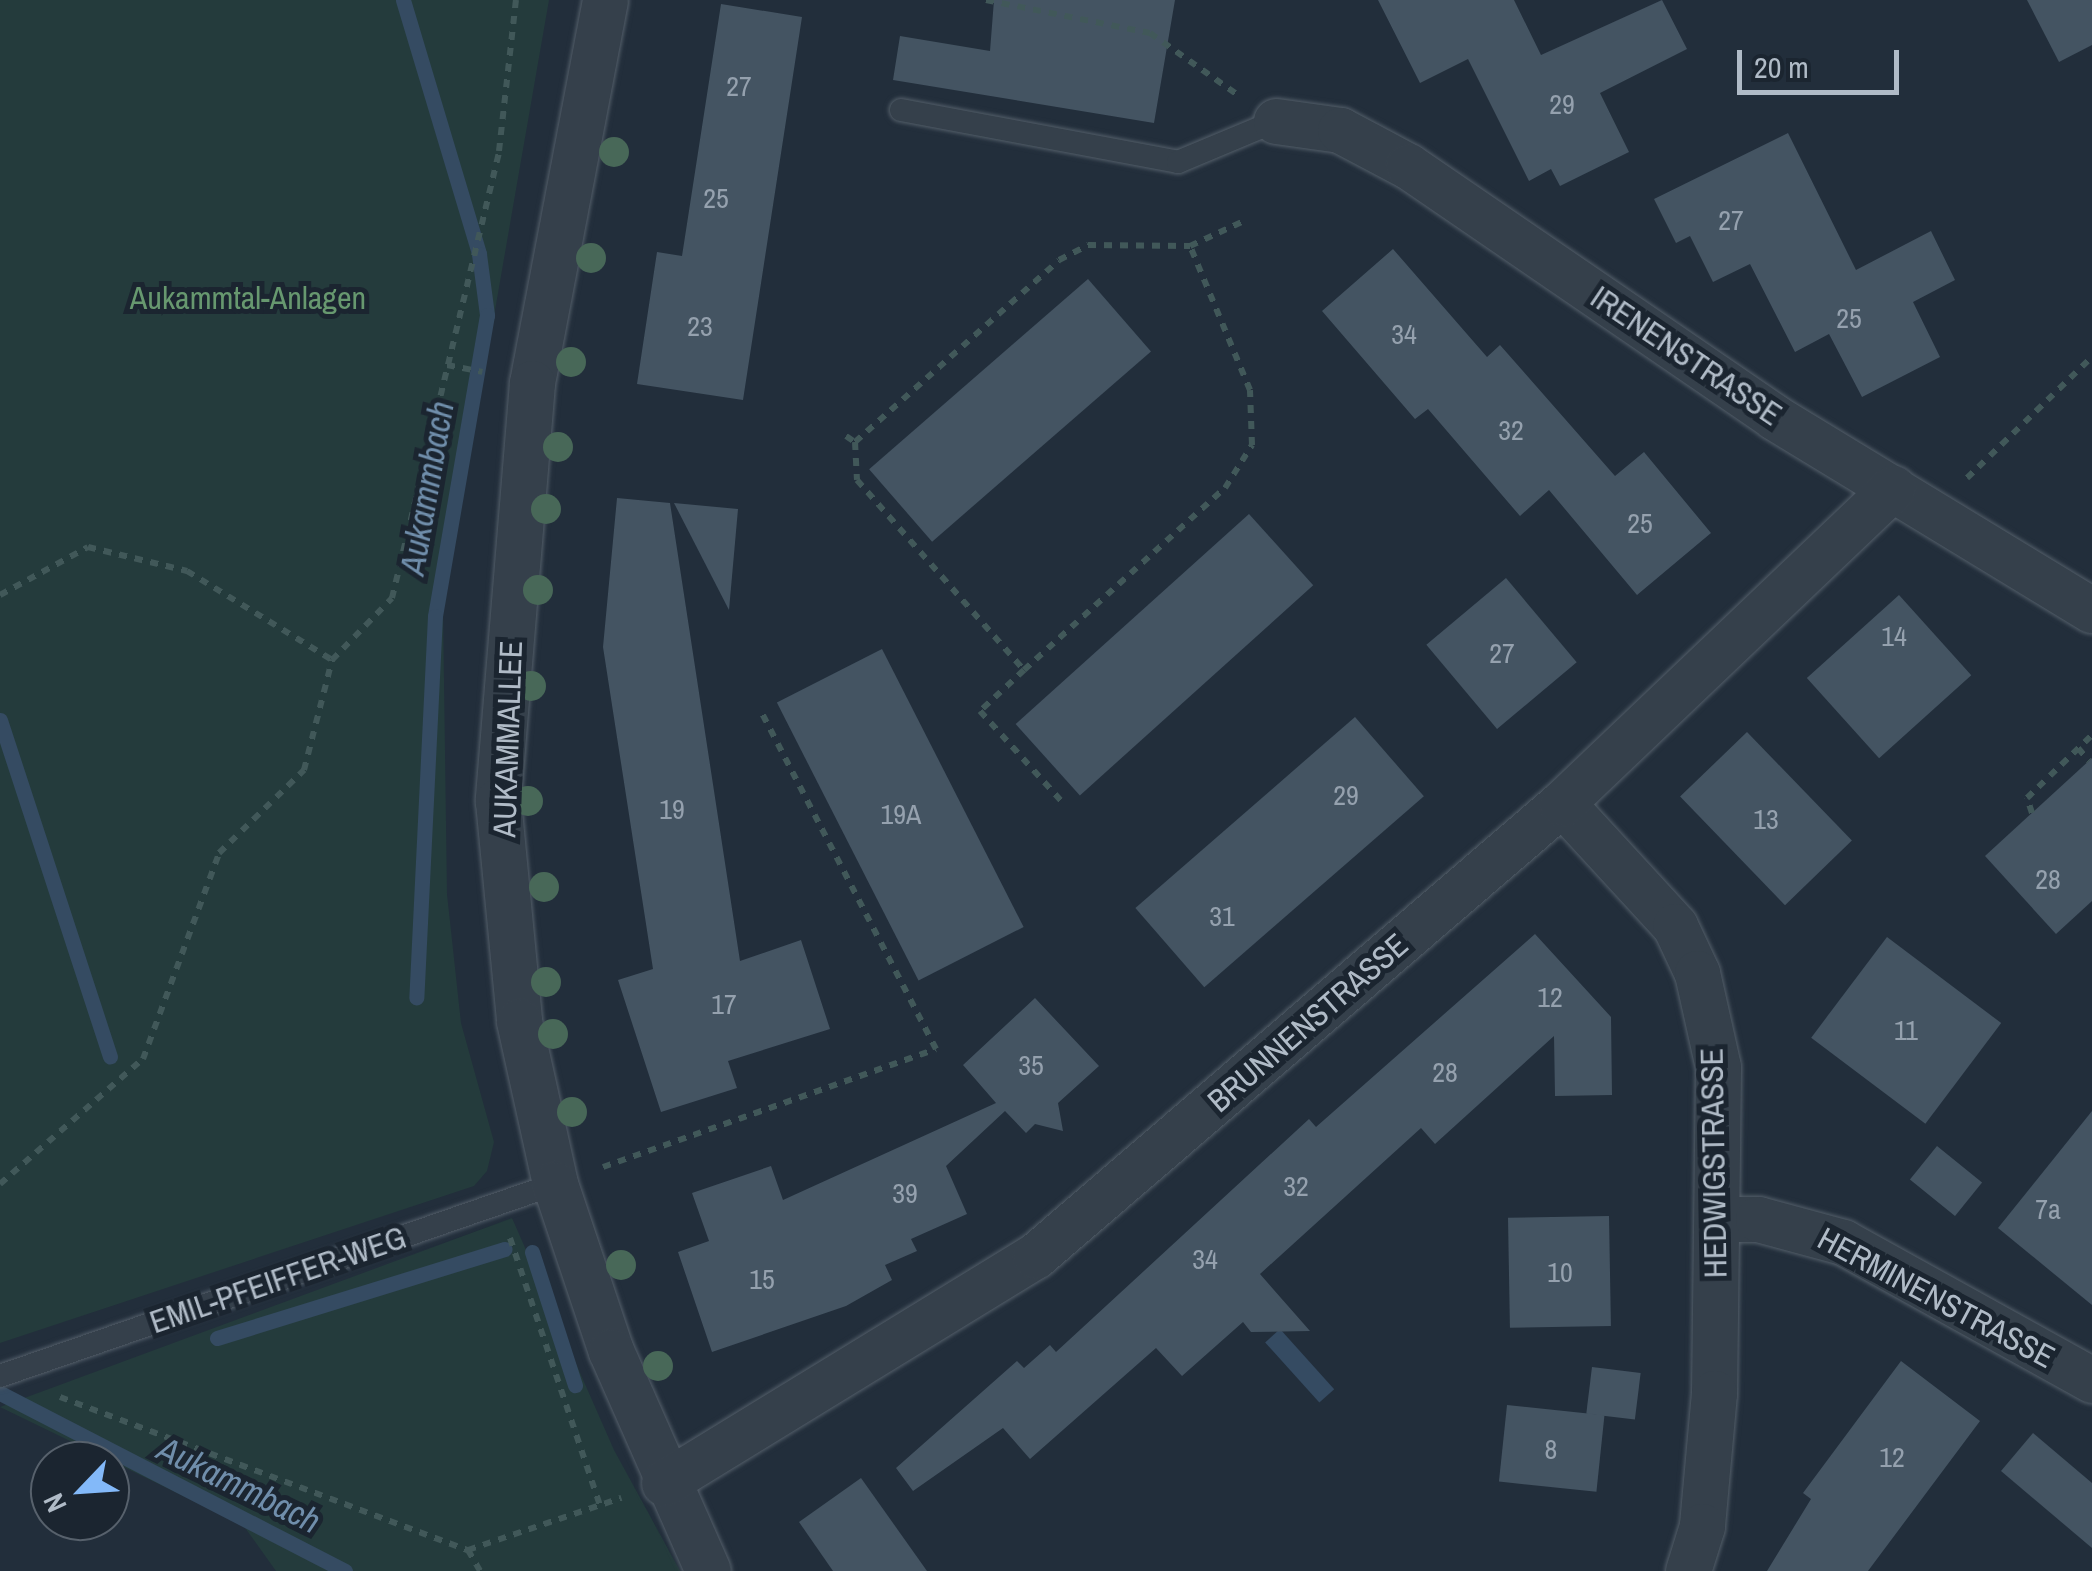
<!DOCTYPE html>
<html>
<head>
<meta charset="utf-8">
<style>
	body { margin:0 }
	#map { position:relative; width:2092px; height:1571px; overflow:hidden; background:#222e3b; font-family:"Archivo Narrow",sans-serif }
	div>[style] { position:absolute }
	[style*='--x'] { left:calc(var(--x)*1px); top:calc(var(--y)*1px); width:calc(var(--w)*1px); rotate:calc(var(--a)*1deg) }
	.green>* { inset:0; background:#243b3c }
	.water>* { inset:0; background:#354b62; transform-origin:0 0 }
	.stream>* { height:15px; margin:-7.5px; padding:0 7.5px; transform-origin:7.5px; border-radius:7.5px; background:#354b62 }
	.building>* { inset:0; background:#445462; transform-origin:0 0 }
	.path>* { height:6px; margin-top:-3px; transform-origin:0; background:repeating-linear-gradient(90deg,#415859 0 8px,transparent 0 16px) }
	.roads { filter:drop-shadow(0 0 2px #535e69) drop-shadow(0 0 2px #535e69) }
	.service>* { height:22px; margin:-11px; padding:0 11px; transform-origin:11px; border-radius:11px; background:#35404b }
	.minor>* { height:45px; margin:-22.5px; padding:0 22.5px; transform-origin:22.5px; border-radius:22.5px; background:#35404b }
	.trees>* { width:30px; height:30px; margin:-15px; border-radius:50%; background:#486858 }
	span { translate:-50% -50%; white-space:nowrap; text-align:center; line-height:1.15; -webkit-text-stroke:10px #1b2530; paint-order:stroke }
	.number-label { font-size:28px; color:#95a1ae }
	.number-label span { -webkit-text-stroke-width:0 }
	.park-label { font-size:32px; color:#67986f }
	.street-label { font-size:32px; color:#b0bbc7 }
	.water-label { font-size:35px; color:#708eab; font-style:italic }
	.north { position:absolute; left:30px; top:1441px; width:100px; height:100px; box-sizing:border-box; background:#1b2530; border:2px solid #57616c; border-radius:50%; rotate:245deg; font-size:28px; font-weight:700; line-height:40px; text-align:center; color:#b0bbc7 }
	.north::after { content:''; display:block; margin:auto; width:35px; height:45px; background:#83b9f9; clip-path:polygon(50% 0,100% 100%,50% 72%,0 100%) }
	.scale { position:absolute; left:1737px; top:50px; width:162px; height:45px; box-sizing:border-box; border:5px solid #b0bbc7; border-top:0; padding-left:12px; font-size:30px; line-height:35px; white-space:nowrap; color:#b0bbc7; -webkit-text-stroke:8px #1b2530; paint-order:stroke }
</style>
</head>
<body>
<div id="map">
	<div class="green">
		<i style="clip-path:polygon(0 0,549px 0,443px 609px,447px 894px,461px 1023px,494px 1142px,487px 1171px,474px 1186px,0 1343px)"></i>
		<i style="clip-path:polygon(512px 1218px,614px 1450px,680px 1571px,276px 1571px,243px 1525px,0 1407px)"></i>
	</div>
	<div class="water">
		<i style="left:1280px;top:1329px;width:81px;height:20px;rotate:48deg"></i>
	</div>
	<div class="stream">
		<i style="--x:403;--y:0;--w:265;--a:73.3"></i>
		<i style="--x:479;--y:254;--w:62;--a:82.5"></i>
		<i style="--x:487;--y:315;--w:305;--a:99.8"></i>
		<i style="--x:435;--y:616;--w:382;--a:92.8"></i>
		<i style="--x:0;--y:720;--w:354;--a:71.9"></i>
		<i style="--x:532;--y:1252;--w:140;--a:72.1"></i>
		<i style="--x:217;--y:1338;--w:301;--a:-17.2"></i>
		<i style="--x:2;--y:1394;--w:386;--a:27.3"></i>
	</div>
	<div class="building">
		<i style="clip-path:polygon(994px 0,1175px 0,1154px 123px,893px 80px,900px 36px,990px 51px)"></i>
		<i style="clip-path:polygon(1378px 0,1514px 0,1541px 55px,1662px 0,1687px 49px,1600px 93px,1629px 152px,1560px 186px,1551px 169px,1529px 181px,1468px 59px,1420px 83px)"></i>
		<i style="clip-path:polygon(2027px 0,2092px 0,2092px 45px,2059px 62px)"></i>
		<i style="clip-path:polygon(721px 4px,802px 17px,743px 400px,637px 384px,657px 252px,682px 256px)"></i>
		<i style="clip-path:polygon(1788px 133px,1856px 270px,1931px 231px,1955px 280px,1913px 302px,1940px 357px,1862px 397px,1829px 334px,1795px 352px,1750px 264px,1713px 282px,1690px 236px,1676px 243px,1654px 199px)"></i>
		<i style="clip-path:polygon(1393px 249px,1487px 357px,1500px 345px,1615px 476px,1644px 452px,1711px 533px,1637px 595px,1549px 490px,1520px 516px,1428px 409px,1415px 419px,1322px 311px)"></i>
		<i style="left:1088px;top:279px;width:96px;height:290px;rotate:49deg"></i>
		<i style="clip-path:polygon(617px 498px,670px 503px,740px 961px,801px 940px,830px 1029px,728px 1061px,737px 1088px,661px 1112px,618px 980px,653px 969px,603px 647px)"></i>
		<i style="clip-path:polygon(674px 503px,738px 509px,729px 610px)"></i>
		<i style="left:1249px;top:514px;width:96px;height:314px;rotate:48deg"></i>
		<i style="left:1506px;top:578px;width:110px;height:104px;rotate:50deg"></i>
		<i style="left:1899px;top:595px;width:108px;height:124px;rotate:48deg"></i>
		<i style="left:882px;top:649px;width:312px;height:118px;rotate:63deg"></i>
		<i style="left:1355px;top:717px;width:105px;height:291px;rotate:49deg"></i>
		<i style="left:1747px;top:732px;width:151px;height:93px;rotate:46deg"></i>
		<i style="clip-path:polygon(2092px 758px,2092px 901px,2056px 934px,1985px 856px)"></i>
		<i style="clip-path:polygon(1535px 934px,1611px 1017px,1612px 1095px,1555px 1096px,1554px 1036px,1435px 1144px,1421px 1128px,1260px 1274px,1310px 1331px,1251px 1332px,1243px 1322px,1182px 1376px,1156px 1348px,1030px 1459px,1003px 1428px,913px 1491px,896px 1468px,1017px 1361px,1024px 1368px,1050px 1345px,1056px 1352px,1309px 1119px,1316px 1127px)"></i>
		<i style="left:1887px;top:937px;width:143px;height:126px;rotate:37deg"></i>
		<i style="clip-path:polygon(1035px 998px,1099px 1066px,1058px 1103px,1063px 1131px,1035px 1124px,1026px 1133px,1005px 1111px,946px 1166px,967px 1214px,911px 1239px,917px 1251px,885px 1265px,892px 1280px,846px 1306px,712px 1352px,678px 1252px,709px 1241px,692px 1193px,771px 1166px,783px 1200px,996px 1103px,963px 1065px)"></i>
		<i style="clip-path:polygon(2092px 1111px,2092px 1305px,1998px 1228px)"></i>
		<i style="left:1937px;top:1146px;width:58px;height:43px;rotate:39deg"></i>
		<i style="left:1609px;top:1216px;width:110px;height:101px;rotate:89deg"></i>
		<i style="clip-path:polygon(1901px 1361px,1980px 1421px,1868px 1571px,1767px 1571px,1811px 1499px,1803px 1493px)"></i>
		<i style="left:1592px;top:1367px;width:49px;height:47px;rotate:7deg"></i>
		<i style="left:1507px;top:1405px;width:98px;height:77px;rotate:6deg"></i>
		<i style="clip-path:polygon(2033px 1433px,2092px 1483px,2092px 1548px,2001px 1471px)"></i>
		<i style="clip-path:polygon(861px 1478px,927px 1571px,833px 1571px,799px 1522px)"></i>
	</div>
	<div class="path">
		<i style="--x:986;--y:0;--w:167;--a:11.4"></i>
		<i style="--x:1150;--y:33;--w:108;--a:35.2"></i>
		<i style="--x:447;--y:365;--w:36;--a:11"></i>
		<i style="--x:846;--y:436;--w:11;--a:34"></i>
		<i style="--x:855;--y:442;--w:273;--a:-41.7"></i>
		<i style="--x:1059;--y:260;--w:33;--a:-27"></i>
		<i style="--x:1088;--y:245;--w:102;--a:0.6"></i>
		<i style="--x:1190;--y:246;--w:57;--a:-24.8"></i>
		<i style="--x:855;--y:442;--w:38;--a:87"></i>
		<i style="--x:857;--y:480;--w:253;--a:48.7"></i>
		<i style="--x:1024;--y:670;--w:271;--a:-42.2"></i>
		<i style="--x:1225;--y:488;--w:51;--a:-57.9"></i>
		<i style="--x:1252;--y:445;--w:55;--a:-92.1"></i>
		<i style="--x:1250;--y:390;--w:156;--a:-112.6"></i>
		<i style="--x:1967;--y:478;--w:174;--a:-44.1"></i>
		<i style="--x:0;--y:595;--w:100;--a:-28.6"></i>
		<i style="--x:88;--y:547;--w:102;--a:13.6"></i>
		<i style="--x:187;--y:571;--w:170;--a:31.5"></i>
		<i style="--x:1024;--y:670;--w:60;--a:137"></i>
		<i style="--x:980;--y:711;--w:127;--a:47.9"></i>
		<i style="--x:2078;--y:748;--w:17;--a:50"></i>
		<i style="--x:2032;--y:813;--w:16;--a:-108"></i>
		<i style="--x:2027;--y:798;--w:91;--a:-44.1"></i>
		<i style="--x:603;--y:1167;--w:353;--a:-19.5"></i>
		<i style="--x:936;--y:1049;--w:378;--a:-117.4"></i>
		<i style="--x:0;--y:1184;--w:190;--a:-41.2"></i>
		<i style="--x:143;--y:1059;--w:220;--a:-69.7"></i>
		<i style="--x:219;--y:853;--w:119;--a:-44.3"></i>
		<i style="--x:304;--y:770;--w:114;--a:-75.7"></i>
		<i style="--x:332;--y:660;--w:86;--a:-45.9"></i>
		<i style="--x:392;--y:598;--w:460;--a:-76.5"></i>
		<i style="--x:499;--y:151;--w:152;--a:-83.6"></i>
		<i style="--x:510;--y:1238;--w:282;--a:71.4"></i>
		<i style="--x:60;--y:1397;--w:436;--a:20.6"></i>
		<i style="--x:468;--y:1550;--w:162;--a:-18.8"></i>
		<i style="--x:468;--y:1550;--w:24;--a:60"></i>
	</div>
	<div class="roads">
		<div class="service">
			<i style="--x:901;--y:110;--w:282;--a:10.6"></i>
			<i style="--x:1178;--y:162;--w:106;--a:-22.7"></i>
			<i style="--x:0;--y:1376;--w:587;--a:-19.08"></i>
		</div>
		<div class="minor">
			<i style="--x:605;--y:0;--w:390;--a:100.8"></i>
			<i style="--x:532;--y:383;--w:419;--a:94.7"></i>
			<i style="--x:498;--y:801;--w:221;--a:84.5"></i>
			<i style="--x:519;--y:1021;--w:167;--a:77.5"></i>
			<i style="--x:555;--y:1184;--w:176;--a:71.5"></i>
			<i style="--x:611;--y:1351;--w:240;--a:66.2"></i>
			<i style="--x:1276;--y:121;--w:65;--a:8"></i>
			<i style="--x:1340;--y:130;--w:77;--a:27.9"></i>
			<i style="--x:1408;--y:166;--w:444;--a:34.4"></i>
			<i style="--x:1774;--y:417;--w:372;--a:31.3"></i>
			<i style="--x:1562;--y:803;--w:167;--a:47.4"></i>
			<i style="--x:1675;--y:926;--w:52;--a:64.9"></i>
			<i style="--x:1697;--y:973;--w:96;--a:77.4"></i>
			<i style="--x:1718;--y:1067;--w:326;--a:90.7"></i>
			<i style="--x:1714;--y:1393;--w:134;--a:95.2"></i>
			<i style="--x:1702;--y:1526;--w:47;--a:107.3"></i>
			<i style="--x:1717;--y:1219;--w:41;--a:0"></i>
			<i style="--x:1758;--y:1219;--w:88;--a:15.1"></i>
			<i style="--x:1843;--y:1242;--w:285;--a:29"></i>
			<i style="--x:664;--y:1483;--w:435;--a:-31.5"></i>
			<i style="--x:1035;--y:1256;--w:695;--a:-40.68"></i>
			<i style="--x:1562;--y:803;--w:457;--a:-43.6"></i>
		</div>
	</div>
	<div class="trees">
		<i style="left:614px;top:152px"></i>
		<i style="left:591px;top:258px"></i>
		<i style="left:571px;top:362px"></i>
		<i style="left:558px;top:447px"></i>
		<i style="left:546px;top:509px"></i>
		<i style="left:538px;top:590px"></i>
		<i style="left:531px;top:686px"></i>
		<i style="left:528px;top:801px"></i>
		<i style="left:544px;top:887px"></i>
		<i style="left:546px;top:982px"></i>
		<i style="left:553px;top:1034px"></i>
		<i style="left:572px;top:1112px"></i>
		<i style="left:621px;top:1265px"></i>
		<i style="left:658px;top:1366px"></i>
	</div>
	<div class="number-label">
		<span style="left:739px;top:86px">27</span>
		<span style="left:1562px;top:104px">29</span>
		<span style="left:716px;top:198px">25</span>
		<span style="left:1731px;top:220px">27</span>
		<span style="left:1849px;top:318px">25</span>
		<span style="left:700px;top:326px">23</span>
		<span style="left:1404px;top:334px">34</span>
		<span style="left:1511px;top:430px">32</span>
		<span style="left:1640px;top:523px">25</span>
		<span style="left:1894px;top:636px">14</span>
		<span style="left:1502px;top:653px">27</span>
		<span style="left:1346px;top:795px">29</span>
		<span style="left:672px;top:809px">19</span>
		<span style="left:901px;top:814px">19A</span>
		<span style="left:1766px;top:819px">13</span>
		<span style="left:2048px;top:879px">28</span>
		<span style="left:1222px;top:916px">31</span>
		<span style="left:1550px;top:997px">12</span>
		<span style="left:724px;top:1004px">17</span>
		<span style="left:1906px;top:1030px">11</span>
		<span style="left:1031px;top:1065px">35</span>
		<span style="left:1445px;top:1072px">28</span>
		<span style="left:1296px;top:1186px">32</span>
		<span style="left:905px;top:1193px">39</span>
		<span style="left:2048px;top:1209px">7a</span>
		<span style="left:1205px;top:1259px">34</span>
		<span style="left:1560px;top:1272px">10</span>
		<span style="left:762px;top:1279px">15</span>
		<span style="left:1551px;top:1449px">8</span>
		<span style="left:1892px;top:1457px">12</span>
	</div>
	<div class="park-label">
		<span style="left:248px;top:298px">Aukammtal-Anlagen</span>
	</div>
	<div class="street-label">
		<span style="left:1686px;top:356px;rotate:34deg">IRENENSTRASSE</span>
		<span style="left:508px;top:739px;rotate:-88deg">AUKAMMALLEE</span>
		<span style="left:1308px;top:1023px;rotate:-41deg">BRUNNENSTRASSE</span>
		<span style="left:1714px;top:1163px;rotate:-91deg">HEDWIGSTRASSE</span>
		<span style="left:278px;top:1280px;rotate:-19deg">EMIL-PFEIFFER-WEG</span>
		<span style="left:1936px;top:1298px;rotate:28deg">HERMINENSTRASSE</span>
	</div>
	<div class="water-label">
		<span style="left:427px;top:488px;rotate:-80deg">Aukammbach</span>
		<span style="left:239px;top:1485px;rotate:26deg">Aukammbach</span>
	</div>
	<div class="north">N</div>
	<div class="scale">20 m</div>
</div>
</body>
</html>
